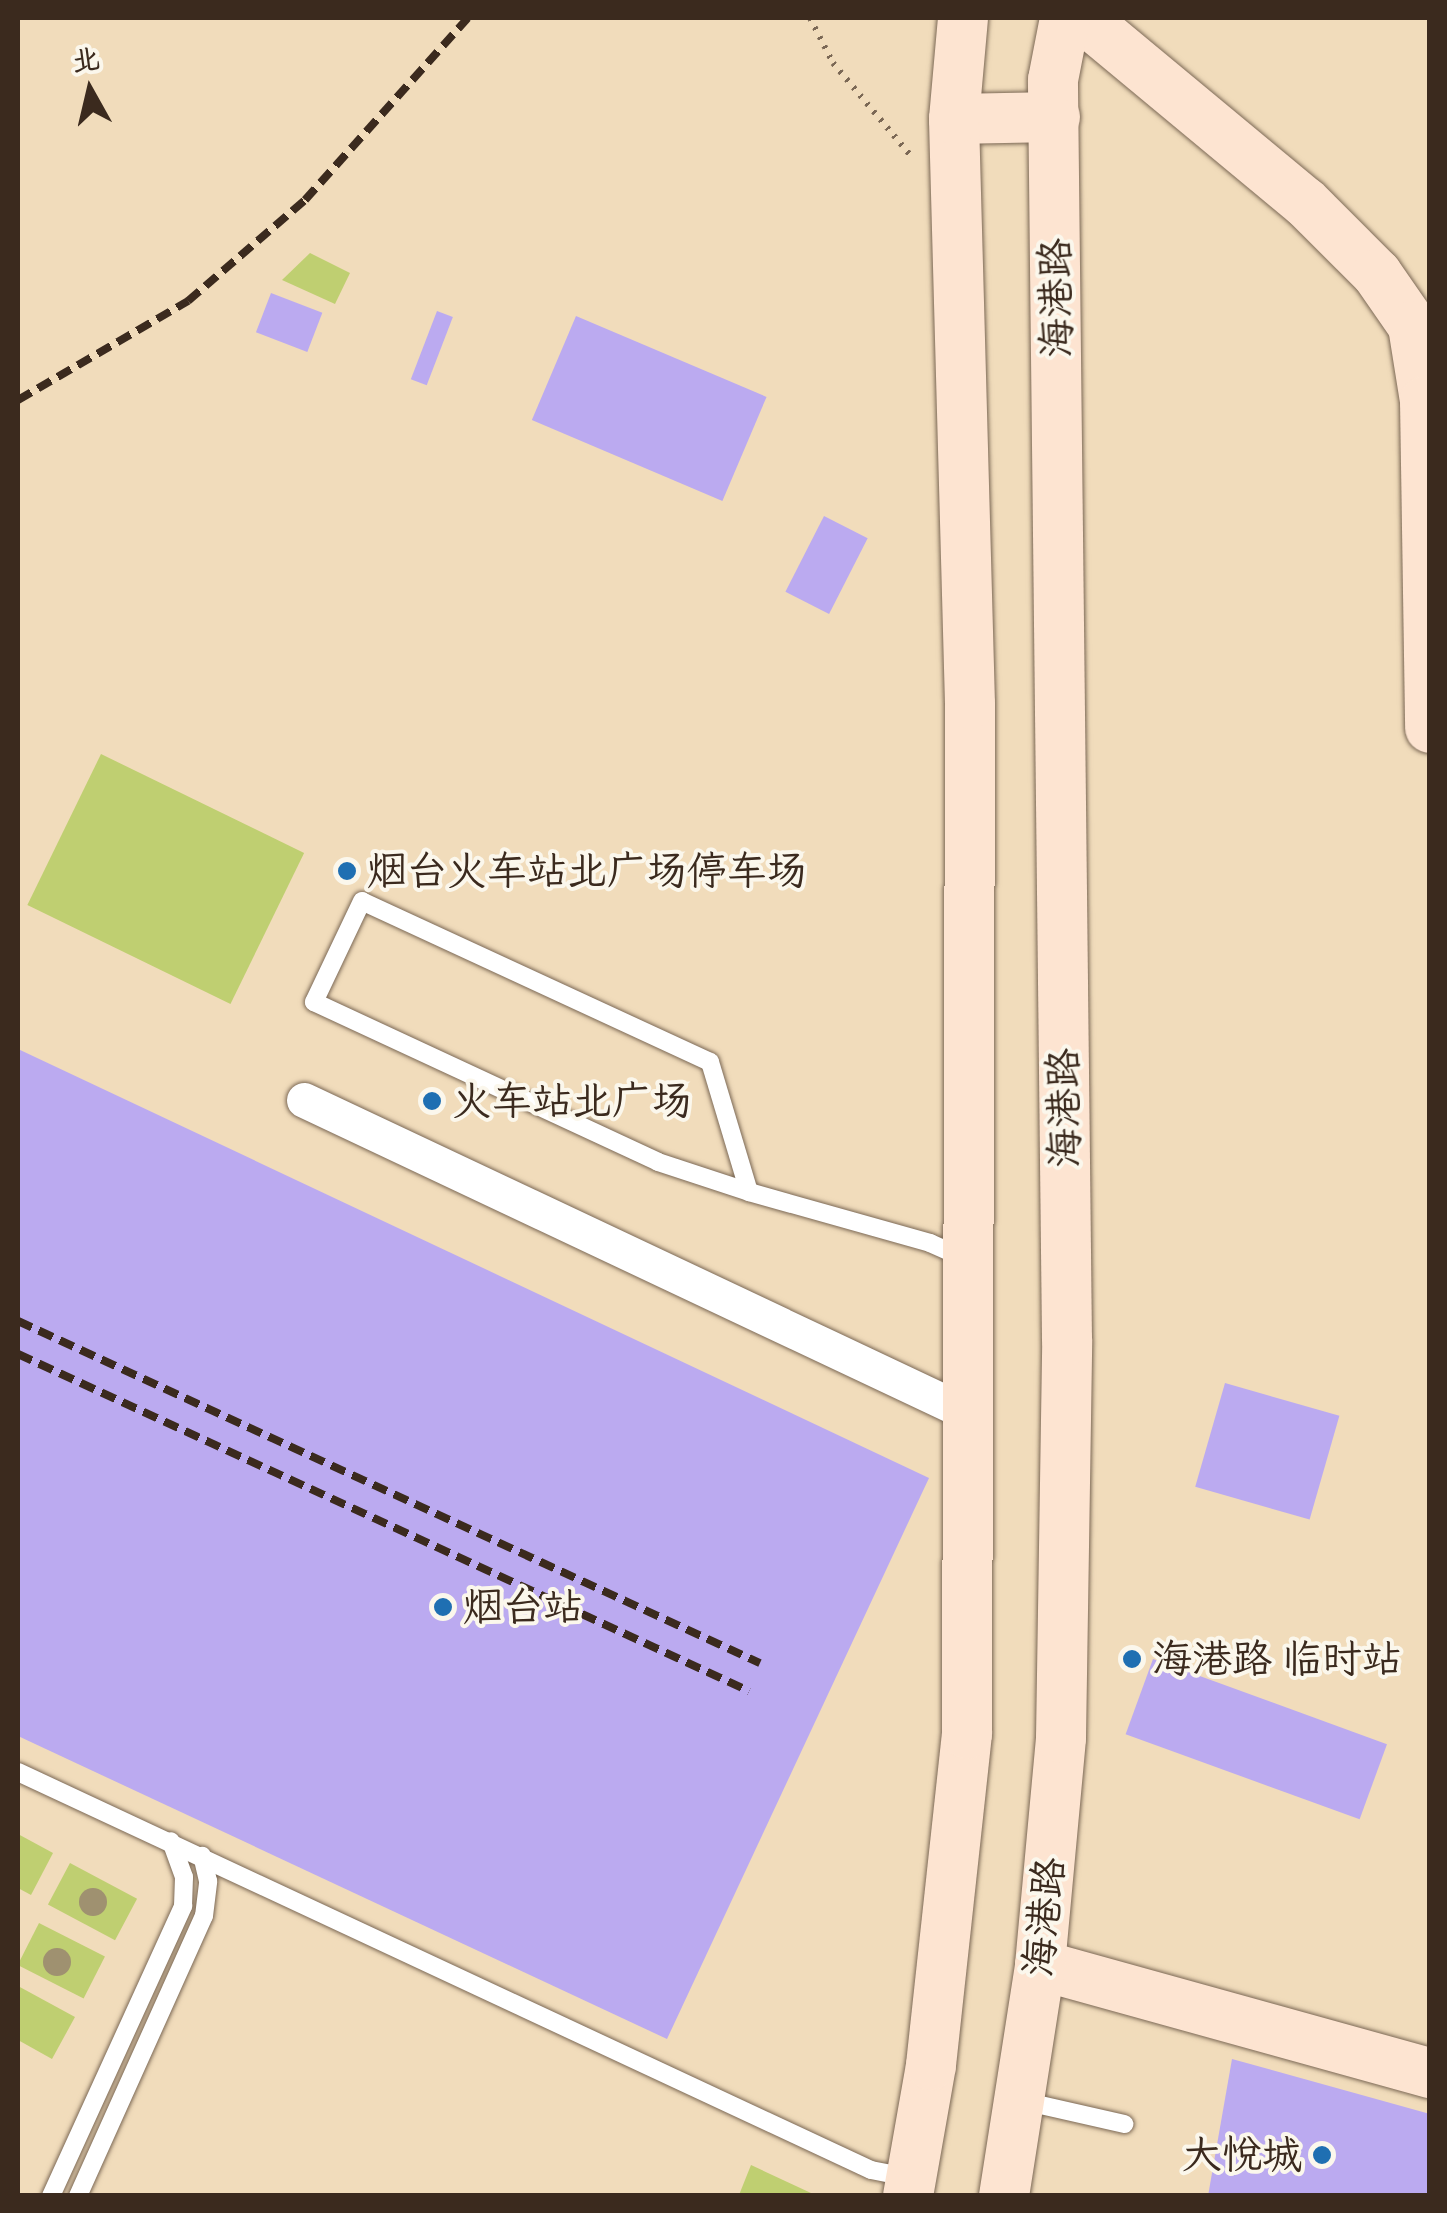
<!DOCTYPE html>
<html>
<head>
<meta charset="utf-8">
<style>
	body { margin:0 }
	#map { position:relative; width:1447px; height:2213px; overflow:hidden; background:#f1dcbb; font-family:Caveat,"LXGW WenKai TC",sans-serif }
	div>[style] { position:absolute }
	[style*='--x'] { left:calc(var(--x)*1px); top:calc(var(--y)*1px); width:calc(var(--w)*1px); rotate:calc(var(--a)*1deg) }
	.green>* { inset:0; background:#bfcf71; transform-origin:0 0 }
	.building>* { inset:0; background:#bbaaf0; transform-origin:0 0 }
	.path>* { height:6px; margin-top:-3px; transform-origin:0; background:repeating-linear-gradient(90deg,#7b6855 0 2.5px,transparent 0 10.5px) }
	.roads { filter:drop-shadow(0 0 2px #7b6855) drop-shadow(0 0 2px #7b6855) }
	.lane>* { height:18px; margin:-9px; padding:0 9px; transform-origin:9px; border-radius:9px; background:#fff }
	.street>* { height:35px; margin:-17.5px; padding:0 17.5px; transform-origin:17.5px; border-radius:17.5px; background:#fff }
	.secondary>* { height:50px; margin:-25px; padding:0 25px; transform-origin:25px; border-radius:25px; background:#fde4d1 }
	.rail>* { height:8px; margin-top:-4px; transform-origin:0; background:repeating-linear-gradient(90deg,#3b2a1e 0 15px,transparent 0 23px) }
	.trees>* { width:28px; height:28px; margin:-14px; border-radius:50%; background:#9f9170 }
	.dots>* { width:28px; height:28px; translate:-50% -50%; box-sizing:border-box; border:5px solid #fbf7ec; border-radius:50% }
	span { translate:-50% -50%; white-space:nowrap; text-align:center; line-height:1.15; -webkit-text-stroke:8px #fbf7ec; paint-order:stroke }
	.street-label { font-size:40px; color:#3b2a1e }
	.poi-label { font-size:40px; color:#3b2a1e }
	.left { translate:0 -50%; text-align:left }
	.right { translate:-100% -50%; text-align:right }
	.frame { position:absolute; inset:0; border:20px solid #3b2a1e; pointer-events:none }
	.north { position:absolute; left:40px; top:40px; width:100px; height:100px; -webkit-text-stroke:8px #fbf7ec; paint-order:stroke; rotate:352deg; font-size:28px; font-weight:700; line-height:40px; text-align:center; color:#3b2a1e }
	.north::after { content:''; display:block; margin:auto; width:35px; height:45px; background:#3b2a1e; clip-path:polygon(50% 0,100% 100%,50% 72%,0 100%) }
</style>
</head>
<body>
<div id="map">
	<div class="green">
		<i style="clip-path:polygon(310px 253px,350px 273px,335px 304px,282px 280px)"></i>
		<i style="left:101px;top:754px;width:226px;height:168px;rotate:26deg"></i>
		<i style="clip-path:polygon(18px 1834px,53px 1853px,31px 1895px,18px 1888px)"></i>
		<i style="left:70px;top:1863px;width:76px;height:47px;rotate:28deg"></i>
		<i style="left:39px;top:1923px;width:74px;height:47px;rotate:27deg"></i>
		<i style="clip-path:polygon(18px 1986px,75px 2017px,52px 2059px,18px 2040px)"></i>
		<i style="clip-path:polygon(751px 2165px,811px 2193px,810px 2195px,739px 2195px)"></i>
	</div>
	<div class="building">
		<i style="left:271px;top:293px;width:55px;height:42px;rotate:21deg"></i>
		<i style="left:437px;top:311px;width:17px;height:73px;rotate:21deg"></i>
		<i style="left:576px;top:316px;width:207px;height:113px;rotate:23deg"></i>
		<i style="left:824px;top:516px;width:49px;height:85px;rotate:27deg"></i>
		<i style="clip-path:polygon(18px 1049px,929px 1478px,667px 2039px,18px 1736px)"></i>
		<i style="left:1225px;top:1383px;width:119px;height:108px;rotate:16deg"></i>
		<i style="left:1153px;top:1659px;width:249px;height:80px;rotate:20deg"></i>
		<i style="clip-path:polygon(1232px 2059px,1430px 2114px,1430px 2196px,1208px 2196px)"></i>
	</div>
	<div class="path">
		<i style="--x:810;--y:18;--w:51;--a:62.9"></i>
		<i style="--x:833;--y:63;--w:123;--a:50"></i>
	</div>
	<div class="roads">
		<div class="lane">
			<i style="--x:749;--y:1192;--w:136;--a:-106.7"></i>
			<i style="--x:710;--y:1062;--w:383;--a:-155.2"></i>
			<i style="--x:362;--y:901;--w:112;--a:115.4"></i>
			<i style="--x:314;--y:1002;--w:379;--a:24.9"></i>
			<i style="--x:658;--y:1162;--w:96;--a:18.2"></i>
			<i style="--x:749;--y:1192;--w:188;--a:15.7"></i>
			<i style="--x:930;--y:1243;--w:39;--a:24"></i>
			<i style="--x:18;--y:1772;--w:941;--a:25.01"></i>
			<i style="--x:871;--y:2170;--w:37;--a:11"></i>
			<i style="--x:1023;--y:2101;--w:104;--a:12.8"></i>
			<i style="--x:51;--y:2196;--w:319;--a:-65.5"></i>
			<i style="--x:183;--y:1906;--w:29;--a:-88"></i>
			<i style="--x:184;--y:1877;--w:38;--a:-110"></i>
			<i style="--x:78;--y:2196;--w:307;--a:-65.8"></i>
			<i style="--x:204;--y:1916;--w:35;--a:-83"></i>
			<i style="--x:208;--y:1881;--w:26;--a:-103"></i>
		</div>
		<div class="street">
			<i style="--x:304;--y:1100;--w:739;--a:25.25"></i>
		</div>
		<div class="secondary">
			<i style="--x:1083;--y:18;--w:288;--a:39.7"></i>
			<i style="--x:1305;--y:202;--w:102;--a:45"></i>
			<i style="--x:1377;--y:274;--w:63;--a:55.3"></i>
			<i style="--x:1413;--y:326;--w:76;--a:80.9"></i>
			<i style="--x:1425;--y:401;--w:327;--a:89.1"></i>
			<i style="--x:954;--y:119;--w:101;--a:-1.1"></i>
			<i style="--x:1040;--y:1965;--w:405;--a:15.5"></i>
			<i style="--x:908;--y:2196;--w:133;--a:-80"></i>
			<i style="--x:931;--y:2065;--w:333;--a:-83.8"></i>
			<i style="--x:967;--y:1734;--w:1030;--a:-89.83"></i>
			<i style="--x:970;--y:704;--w:585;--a:-91.57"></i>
			<i style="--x:954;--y:119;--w:101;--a:-84.9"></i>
			<i style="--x:1004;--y:2196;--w:234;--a:-81.1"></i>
			<i style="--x:1040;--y:1965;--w:228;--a:-84.7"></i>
			<i style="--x:1061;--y:1738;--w:398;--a:-89.1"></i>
			<i style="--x:1067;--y:1340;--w:1260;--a:-90.64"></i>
			<i style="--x:1053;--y:80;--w:63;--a:-79"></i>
		</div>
	</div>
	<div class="rail">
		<i style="--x:18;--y:400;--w:197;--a:-30.2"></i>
		<i style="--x:188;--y:301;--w:155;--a:-40.8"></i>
		<i style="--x:305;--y:200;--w:244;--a:-48.2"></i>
		<i style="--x:18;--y:1321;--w:817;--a:24.75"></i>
		<i style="--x:18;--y:1354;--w:805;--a:24.75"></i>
	</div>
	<div class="trees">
		<i style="left:93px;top:1902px"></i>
		<i style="left:57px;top:1962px"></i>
	</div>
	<div class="dots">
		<i style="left:347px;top:871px;background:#1f6fb2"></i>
		<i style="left:432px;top:1101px;background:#1f6fb2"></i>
		<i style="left:443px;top:1607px;background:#1f6fb2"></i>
		<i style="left:1132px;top:1659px;background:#1f6fb2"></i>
		<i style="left:1322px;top:2155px;background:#1f6fb2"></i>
	</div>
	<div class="street-label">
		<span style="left:1056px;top:298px;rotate:-91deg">海港路</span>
		<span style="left:1064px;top:1108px;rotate:-91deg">海港路</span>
		<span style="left:1044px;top:1917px;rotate:-84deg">海港路</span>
	</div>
	<div class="poi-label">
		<span class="left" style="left:367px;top:871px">烟台火车站北广场停车场</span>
		<span class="left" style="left:452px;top:1101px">火车站北广场</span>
		<span class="left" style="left:463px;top:1607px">烟台站</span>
		<span class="left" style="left:1152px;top:1659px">海港路 临时站</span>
		<span class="right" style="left:1302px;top:2155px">大悦城</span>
	</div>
	<div class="frame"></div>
	<div class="north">北</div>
</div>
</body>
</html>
